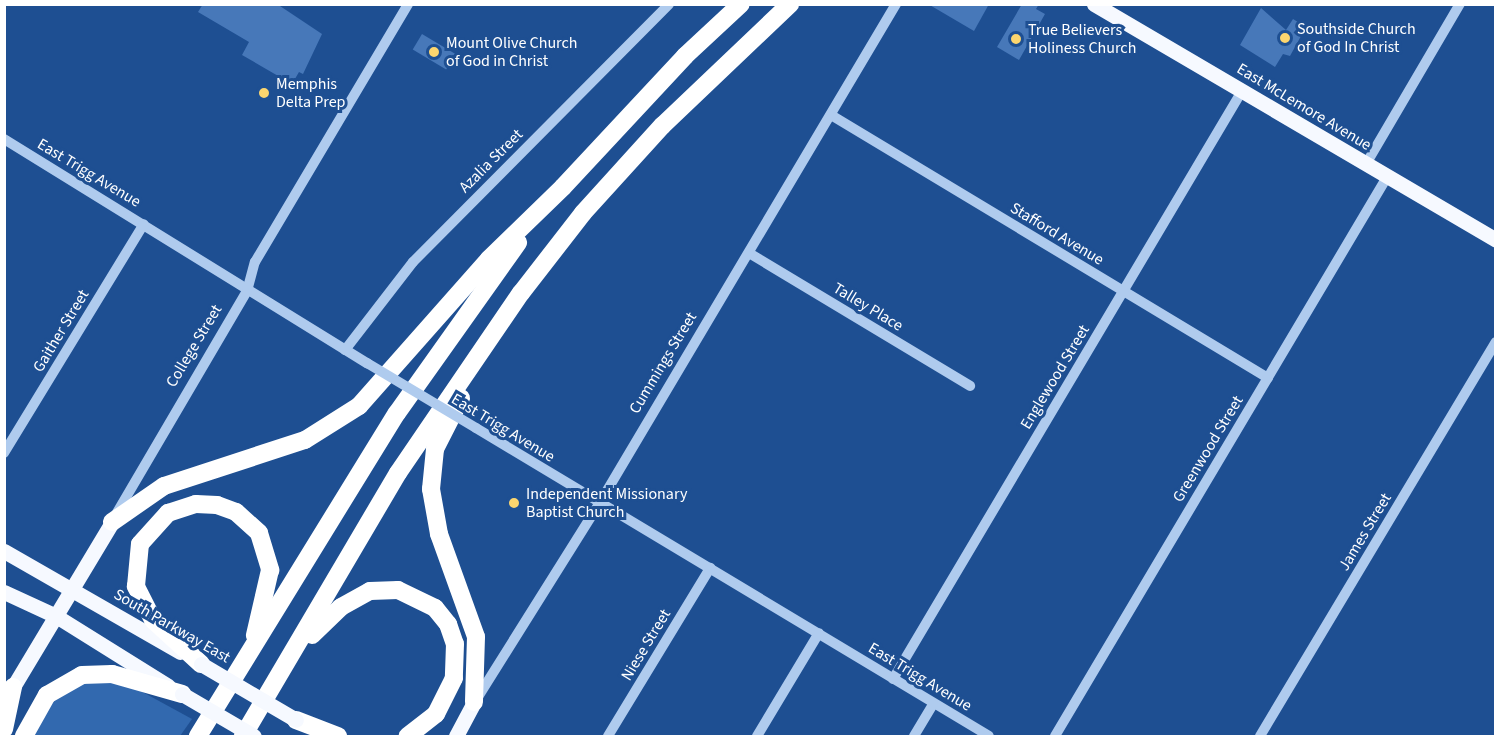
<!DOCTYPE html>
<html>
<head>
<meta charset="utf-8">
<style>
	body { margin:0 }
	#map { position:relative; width:1500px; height:741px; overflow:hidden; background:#1e4f92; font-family:"Source Sans 3",sans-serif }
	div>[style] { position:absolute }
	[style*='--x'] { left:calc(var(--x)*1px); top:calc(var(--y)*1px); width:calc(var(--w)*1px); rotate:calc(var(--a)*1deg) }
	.green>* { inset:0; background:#3269af }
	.building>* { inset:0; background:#4778b9; transform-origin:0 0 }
	.minor>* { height:10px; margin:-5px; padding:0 5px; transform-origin:5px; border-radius:5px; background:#afcbee }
	.major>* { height:15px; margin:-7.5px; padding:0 7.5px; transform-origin:7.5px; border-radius:7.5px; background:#f6f9ff }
	.highway>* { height:18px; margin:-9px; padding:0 9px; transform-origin:9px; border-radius:9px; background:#fff }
	.minor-bridge>* { height:10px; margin:-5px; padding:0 5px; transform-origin:5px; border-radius:5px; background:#afcbee }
	.major-bridge>* { height:15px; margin:-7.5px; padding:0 7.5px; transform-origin:7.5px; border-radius:7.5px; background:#f6f9ff }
	.dots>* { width:16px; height:16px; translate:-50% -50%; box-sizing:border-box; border:3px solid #1e4f92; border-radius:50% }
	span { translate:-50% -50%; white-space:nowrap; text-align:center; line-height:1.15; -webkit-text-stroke:6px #1e4f92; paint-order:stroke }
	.poi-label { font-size:16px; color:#fff }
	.left { translate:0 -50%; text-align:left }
	.street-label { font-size:16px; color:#fff }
	.frame { position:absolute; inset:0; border:6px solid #fff; pointer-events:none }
</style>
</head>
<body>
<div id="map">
	<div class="green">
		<i style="clip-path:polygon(106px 680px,137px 689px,192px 719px,180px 736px,31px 736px,44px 710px,72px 686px)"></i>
	</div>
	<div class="building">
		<i style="clip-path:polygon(203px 4px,277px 4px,322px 34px,303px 74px,299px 72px,292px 84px,242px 55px,249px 42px,198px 12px)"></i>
		<i style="clip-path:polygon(928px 4px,989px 4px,974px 31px)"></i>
		<i style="clip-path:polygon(1022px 4px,1039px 4px,1036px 9px,1045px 14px,1019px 60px,997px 47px)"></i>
		<i style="clip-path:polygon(1261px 8px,1286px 30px,1293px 19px,1306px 27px,1290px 56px,1283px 54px,1275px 67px,1240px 45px)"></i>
		<i style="left:422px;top:34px;width:39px;height:18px;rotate:31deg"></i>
	</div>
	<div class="minor">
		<i style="--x:831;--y:115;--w:510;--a:31.04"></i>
		<i style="--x:4;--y:139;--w:427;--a:31.7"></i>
		<i style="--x:1366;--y:164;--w:186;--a:-59.6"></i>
		<i style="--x:749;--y:253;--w:258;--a:31"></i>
		<i style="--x:345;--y:350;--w:111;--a:-52.3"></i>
		<i style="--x:413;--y:262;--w:363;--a:-45.2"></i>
		<i style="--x:476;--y:428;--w:598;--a:30.98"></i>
		<i style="--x:4;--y:453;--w:268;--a:-58.6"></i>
		<i style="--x:115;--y:516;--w:261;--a:-59.6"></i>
		<i style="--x:247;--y:291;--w:30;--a:-75"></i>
		<i style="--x:255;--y:262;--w:300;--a:-59.3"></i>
		<i style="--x:893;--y:679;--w:684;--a:-59.31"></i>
		<i style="--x:476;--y:700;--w:231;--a:-57.9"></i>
		<i style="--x:599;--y:504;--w:582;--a:-59.29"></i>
		<i style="--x:608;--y:736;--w:197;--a:-58.7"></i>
		<i style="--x:757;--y:736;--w:120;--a:-59"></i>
		<i style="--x:914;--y:736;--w:37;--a:-59"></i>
		<i style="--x:1055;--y:736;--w:650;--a:-59.29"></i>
		<i style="--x:1260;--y:736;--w:459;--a:-59.1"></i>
	</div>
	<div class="major">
		<i style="--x:1094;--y:4;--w:466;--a:30.4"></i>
		<i style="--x:4;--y:551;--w:203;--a:29.8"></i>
		<i style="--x:4;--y:592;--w:57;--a:24.8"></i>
		<i style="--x:56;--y:616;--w:132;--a:32"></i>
		<i style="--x:7;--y:697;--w:204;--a:-59"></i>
		<i style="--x:456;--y:736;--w:38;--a:-62"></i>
	</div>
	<div class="highway">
		<i style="--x:461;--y:398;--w:57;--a:117"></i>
		<i style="--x:435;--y:449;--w:40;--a:95.7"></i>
		<i style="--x:431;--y:489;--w:46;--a:79.9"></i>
		<i style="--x:439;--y:534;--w:109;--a:70.2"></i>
		<i style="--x:476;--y:637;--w:65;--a:91.8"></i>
		<i style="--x:112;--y:522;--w:63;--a:-34.7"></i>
		<i style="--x:164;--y:486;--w:148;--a:-18.1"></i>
		<i style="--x:305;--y:440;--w:64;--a:-32.2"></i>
		<i style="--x:359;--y:406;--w:196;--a:-48.5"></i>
		<i style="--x:489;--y:259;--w:103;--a:-44.2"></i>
		<i style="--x:563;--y:187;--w:179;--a:-47"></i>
		<i style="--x:685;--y:56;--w:76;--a:-42.9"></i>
		<i style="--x:312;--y:635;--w:40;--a:-44"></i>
		<i style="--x:341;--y:607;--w:33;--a:-29"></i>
		<i style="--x:370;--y:591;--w:28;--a:-2"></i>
		<i style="--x:398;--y:590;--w:41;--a:25.9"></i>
		<i style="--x:435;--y:608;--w:21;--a:51"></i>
		<i style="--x:448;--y:624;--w:21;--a:71"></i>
		<i style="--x:455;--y:644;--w:34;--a:92"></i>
		<i style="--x:454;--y:678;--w:40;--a:116.6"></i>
		<i style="--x:436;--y:714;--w:36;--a:142"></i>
		<i style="--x:201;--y:664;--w:65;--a:-137.5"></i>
		<i style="--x:153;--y:620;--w:38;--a:-117"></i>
		<i style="--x:136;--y:586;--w:42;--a:-84.6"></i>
		<i style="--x:140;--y:544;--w:42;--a:-47.9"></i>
		<i style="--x:168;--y:513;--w:29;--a:-18"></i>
		<i style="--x:196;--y:504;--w:21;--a:3"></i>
		<i style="--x:217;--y:505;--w:20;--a:20"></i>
		<i style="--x:236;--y:512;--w:31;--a:42"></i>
		<i style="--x:259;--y:533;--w:39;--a:73"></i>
		<i style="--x:270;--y:570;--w:67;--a:103"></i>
		<i style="--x:296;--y:720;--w:45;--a:20.9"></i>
		<i style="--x:4;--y:729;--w:43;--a:-77.9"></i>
		<i style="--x:24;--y:736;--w:47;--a:-60.7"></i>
		<i style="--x:47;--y:695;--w:40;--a:-29.7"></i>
		<i style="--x:82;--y:675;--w:30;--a:-2"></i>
		<i style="--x:112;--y:674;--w:73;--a:15.9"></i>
		<i style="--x:198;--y:736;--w:379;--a:-58.4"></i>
		<i style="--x:397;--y:413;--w:209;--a:-54.6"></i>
		<i style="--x:243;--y:736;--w:305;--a:-59.5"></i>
		<i style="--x:398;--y:473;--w:218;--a:-55.7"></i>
		<i style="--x:521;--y:293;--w:101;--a:-52.2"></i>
		<i style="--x:583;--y:213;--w:118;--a:-47.8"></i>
		<i style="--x:662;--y:126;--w:177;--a:-43.6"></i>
	</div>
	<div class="minor-bridge">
		<i style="--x:367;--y:363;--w:127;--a:30.8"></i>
	</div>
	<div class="major-bridge">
		<i style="--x:201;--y:664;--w:110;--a:30.5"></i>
		<i style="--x:182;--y:694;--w:83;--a:30.3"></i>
	</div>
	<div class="dots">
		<i style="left:1285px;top:38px;background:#fcd66f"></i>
		<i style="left:1016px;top:39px;background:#fcd66f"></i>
		<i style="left:434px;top:52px;background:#fcd66f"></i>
		<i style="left:264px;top:93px;background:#fcd66f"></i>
		<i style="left:514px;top:503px;background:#fcd66f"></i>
	</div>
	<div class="poi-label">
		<span class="left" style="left:1297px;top:38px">Southside Church<br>of God In Christ</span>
		<span class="left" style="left:1028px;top:39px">True Believers<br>Holiness Church</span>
		<span class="left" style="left:446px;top:52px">Mount Olive Church<br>of God in Christ</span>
		<span class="left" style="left:276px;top:93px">Memphis<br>Delta Prep</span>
		<span class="left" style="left:526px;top:503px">Independent Missionary<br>Baptist Church</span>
	</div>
	<div class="street-label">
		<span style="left:1304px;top:107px;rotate:31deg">East McLemore Avenue</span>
		<span style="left:491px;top:161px;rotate:-45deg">Azalia Street</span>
		<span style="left:89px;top:173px;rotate:31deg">East Trigg Avenue</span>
		<span style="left:1057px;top:234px;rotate:31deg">Stafford Avenue</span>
		<span style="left:868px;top:307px;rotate:31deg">Talley Place</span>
		<span style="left:61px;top:331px;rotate:-59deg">Gaither Street</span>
		<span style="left:194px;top:346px;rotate:-59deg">College Street</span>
		<span style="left:663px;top:363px;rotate:-59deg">Cummings Street</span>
		<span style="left:1055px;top:377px;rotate:-59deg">Englewood Street</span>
		<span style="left:503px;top:428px;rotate:31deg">East Trigg Avenue</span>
		<span style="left:1208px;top:449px;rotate:-59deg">Greenwood Street</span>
		<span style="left:1365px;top:532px;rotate:-59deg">James Street</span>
		<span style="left:172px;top:626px;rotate:30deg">South Parkway East</span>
		<span style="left:646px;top:645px;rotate:-59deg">Niese Street</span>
		<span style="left:920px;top:677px;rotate:31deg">East Trigg Avenue</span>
	</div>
	<div class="frame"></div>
</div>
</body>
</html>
